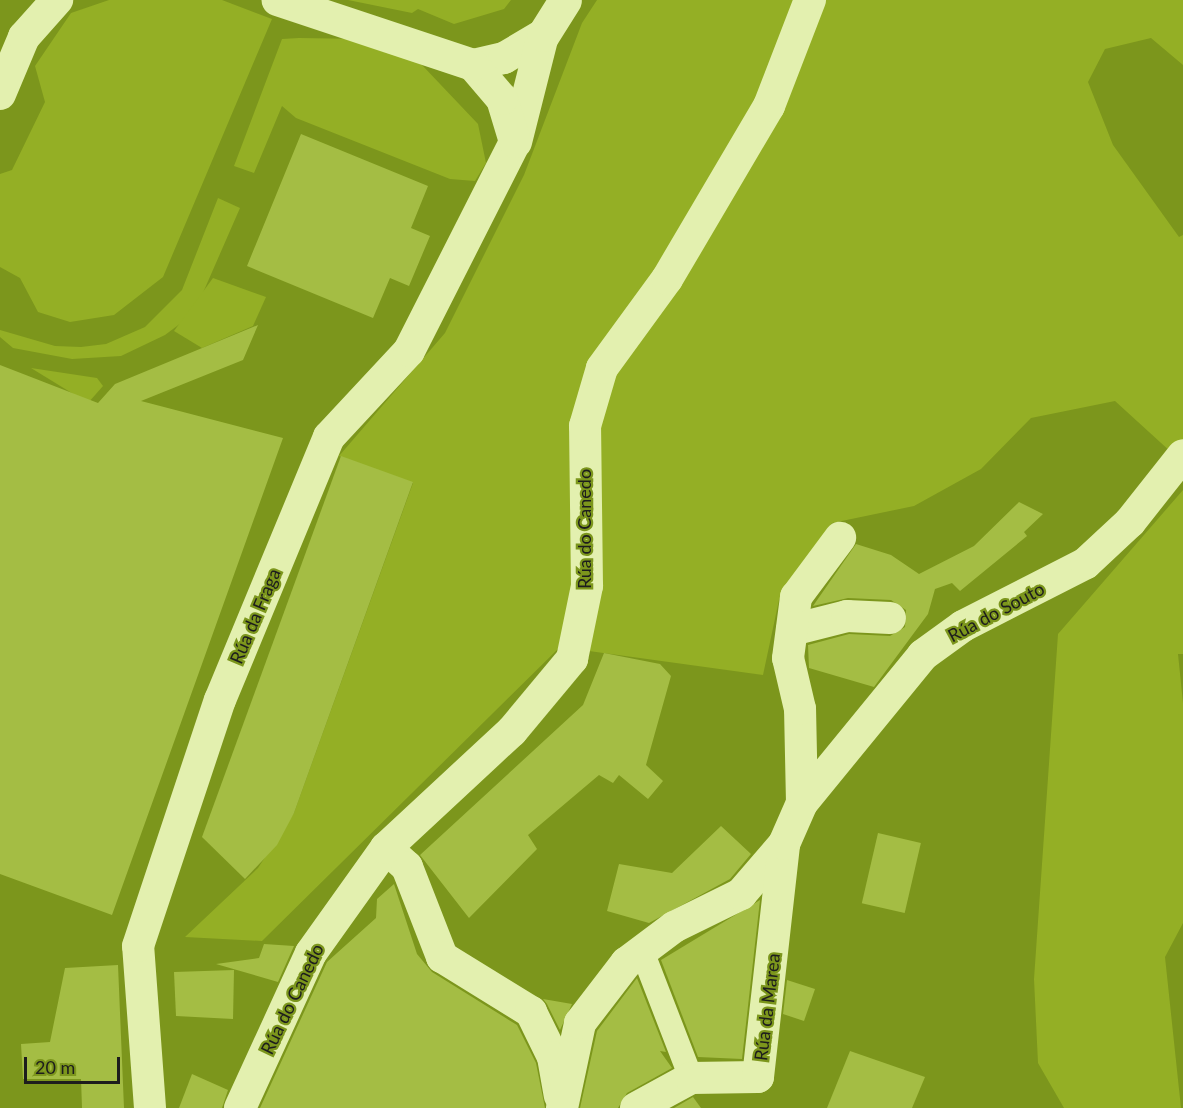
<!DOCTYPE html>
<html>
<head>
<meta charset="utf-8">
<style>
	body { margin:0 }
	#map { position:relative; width:1183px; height:1108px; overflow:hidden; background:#7c961c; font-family:Lato,sans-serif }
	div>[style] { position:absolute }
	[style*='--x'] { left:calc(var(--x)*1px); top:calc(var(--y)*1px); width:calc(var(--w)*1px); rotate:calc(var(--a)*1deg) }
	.green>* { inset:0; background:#94af25 }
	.building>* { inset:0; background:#a4bd44; transform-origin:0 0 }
	.pedestrian>* { height:24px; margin:-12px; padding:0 12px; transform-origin:12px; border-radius:12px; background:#e3f0af }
	.minor>* { height:32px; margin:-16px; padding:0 16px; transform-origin:16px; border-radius:16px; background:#e3f0af }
	.tertiary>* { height:33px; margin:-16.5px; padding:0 16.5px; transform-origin:16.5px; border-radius:16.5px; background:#e3f0af }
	span { translate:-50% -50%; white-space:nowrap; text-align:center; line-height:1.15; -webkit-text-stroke:4.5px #7c961c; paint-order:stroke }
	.street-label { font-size:18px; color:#1d1d1d }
	.scale { position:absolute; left:24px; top:1057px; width:96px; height:27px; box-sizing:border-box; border:3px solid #1d1d1d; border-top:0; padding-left:8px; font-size:18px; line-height:21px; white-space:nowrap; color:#1d1d1d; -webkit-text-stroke:4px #7c961c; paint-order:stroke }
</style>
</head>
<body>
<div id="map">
	<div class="green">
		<i style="clip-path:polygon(109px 0,222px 0,272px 19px,163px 277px,114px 315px,70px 322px,38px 312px,20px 278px,0 267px,0 174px,12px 170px,45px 102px,35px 66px,71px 13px)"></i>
		<i style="clip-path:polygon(348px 0,511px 0,504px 9px,454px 24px,418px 9px,412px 13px)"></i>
		<i style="clip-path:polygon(597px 0,1183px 0,1183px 65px,1151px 38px,1105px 49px,1088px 82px,1113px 145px,1179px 237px,1183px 235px,1183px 463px,1115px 401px,1031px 418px,981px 469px,914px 506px,832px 523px,779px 600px,763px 675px,560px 647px,262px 941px,185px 937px,258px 868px,294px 813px,413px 483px,339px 456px,445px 333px,524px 175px,582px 23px)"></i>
		<i style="clip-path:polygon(299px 38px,362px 39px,422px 65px,478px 124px,486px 163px,475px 181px,450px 179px,296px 118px,282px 106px,254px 173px,234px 166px,282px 39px)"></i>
		<i style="clip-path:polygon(218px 198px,240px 208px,202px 295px,185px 320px,165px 335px,121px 356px,72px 359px,13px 348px,0 337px,0 330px,55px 346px,81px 347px,106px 344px,145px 327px,182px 290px)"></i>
		<i style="clip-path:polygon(213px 278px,266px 297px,253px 326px,202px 348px,174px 331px)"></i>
		<i style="clip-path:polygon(31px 368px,97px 378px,103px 386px,88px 403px)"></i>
		<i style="clip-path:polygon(1183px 490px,1183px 654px,1178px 654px,1183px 703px,1183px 923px,1165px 957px,1181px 1108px,1064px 1108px,1038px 1063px,1034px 979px,1058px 634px)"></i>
	</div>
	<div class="building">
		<i style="clip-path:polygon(301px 134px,428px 186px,411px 228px,430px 236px,409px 286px,390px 278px,373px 318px,247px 266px)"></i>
		<i style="clip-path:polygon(258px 325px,243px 360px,141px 401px,283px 438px,112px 915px,0 874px,0 365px,98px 403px,115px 384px)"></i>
		<i style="clip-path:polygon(341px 456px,413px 482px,294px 813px,277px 845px,245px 879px,202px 837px)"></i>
		<i style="clip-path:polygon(1019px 502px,1043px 514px,1024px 532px,1027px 536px,960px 591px,952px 583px,935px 589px,928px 614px,874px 687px,809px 668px,808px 645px,849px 634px,890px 636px,905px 627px,906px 610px,891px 600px,848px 598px,813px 606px,856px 544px,891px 555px,919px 574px,974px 546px)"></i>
		<i style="clip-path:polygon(604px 653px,660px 664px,671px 676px,646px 765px,663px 781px,648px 799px,619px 775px,613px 783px,599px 775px,528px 835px,537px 849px,469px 918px,420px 855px,583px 705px)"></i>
		<i style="clip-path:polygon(721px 826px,751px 854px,730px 879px,649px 923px,607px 911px,619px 864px,672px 873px)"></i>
		<i style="left:878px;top:833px;width:44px;height:72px;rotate:13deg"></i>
		<i style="clip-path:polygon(394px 884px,417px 954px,432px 972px,517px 1025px,536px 1063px,545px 1108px,260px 1108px,327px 962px,376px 918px,377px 899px)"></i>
		<i style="clip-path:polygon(760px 900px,742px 1059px,698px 1057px,661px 960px)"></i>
		<i style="clip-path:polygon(264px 944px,294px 946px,278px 982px,216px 964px,259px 958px)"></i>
		<i style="clip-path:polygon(118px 965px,124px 1108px,82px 1108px,81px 1079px,23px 1079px,21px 1044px,50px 1042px,65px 968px)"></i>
		<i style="clip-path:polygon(234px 970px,233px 1019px,176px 1016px,174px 972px)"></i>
		<i style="clip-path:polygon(637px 978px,666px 1052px,660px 1051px,672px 1068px,627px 1093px,618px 1108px,580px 1108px,597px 1031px)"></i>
		<i style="clip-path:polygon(787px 980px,815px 989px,804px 1021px,783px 1014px)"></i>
		<i style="clip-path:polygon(543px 999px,572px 1004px,560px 1030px,547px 1004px)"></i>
		<i style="clip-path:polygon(850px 1051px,925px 1077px,912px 1108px,827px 1108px)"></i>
		<i style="clip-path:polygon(192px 1074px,228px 1090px,222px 1108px,179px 1108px)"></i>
		<i style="clip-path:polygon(693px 1097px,701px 1108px,674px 1108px)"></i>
	</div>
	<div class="pedestrian">
		<i style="--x:642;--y:951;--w:136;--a:68.9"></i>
	</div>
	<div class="minor">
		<i style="--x:473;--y:65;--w:32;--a:-13"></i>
		<i style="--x:504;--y:58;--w:45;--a:-30.5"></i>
		<i style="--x:0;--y:94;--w:62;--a:-67.2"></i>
		<i style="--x:24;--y:37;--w:50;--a:-48.3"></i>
		<i style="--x:516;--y:142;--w:110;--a:-75.8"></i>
		<i style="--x:792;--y:630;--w:57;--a:-14.3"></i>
		<i style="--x:847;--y:616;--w:43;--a:2.7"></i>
		<i style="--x:802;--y:803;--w:94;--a:-91.2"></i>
		<i style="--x:800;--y:709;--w:52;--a:-103.2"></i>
		<i style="--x:788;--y:658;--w:62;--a:-82.5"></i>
		<i style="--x:796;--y:597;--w:74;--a:-53.3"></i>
		<i style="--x:386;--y:848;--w:28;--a:42"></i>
		<i style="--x:407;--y:867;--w:97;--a:68.7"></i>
		<i style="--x:442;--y:957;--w:105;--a:31.7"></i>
		<i style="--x:531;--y:1012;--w:50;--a:63.9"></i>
		<i style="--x:553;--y:1057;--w:39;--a:80"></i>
		<i style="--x:150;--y:1108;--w:162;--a:-94.2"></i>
		<i style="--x:138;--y:946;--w:259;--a:-71.6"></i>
		<i style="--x:220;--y:700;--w:285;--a:-67.5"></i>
		<i style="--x:329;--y:437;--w:117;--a:-47.1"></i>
		<i style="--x:409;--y:351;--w:234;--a:-63.1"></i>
		<i style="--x:515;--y:142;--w:45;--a:-106.8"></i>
		<i style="--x:502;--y:99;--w:45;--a:-130.5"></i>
		<i style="--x:473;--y:65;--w:206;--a:-161.6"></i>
		<i style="--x:240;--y:1108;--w:170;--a:-65.4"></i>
		<i style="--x:311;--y:953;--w:129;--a:-54.5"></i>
		<i style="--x:386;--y:848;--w:172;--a:-42.9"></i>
		<i style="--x:512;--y:731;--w:94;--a:-50.2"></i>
		<i style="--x:572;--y:659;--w:75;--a:-78.4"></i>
		<i style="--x:587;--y:586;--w:160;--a:-90.7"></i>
		<i style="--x:585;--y:426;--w:60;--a:-73.7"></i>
		<i style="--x:602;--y:368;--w:110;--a:-53.9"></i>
		<i style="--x:667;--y:279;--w:201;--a:-59.5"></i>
		<i style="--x:769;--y:106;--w:114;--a:-68.9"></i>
		<i style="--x:562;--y:1108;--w:87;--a:-78"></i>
		<i style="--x:580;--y:1023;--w:76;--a:-52.5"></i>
		<i style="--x:626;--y:963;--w:60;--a:-36.9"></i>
		<i style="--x:674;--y:927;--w:75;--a:-26.2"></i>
		<i style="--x:741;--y:894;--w:66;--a:-49.3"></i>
		<i style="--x:636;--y:1108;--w:63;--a:-28.6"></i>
		<i style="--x:691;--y:1078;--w:67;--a:-0.9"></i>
		<i style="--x:758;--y:1077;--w:234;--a:-83.6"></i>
		<i style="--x:784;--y:844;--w:45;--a:-66.3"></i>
		<i style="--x:802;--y:803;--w:191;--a:-50.7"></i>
		<i style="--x:923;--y:655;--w:49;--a:-35.9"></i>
		<i style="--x:963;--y:626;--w:138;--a:-27.1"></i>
		<i style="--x:1086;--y:563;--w:60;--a:-43"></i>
		<i style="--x:1130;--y:522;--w:85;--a:-51.7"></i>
	</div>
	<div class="tertiary">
		<i style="--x:543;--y:35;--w:41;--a:-57.8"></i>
	</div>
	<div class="street-label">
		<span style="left:584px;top:529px;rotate:-90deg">Rúa do Canedo</span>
		<span style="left:996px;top:612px;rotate:-28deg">Rúa do Souto</span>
		<span style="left:255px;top:616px;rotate:-67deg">Rúa da Fraga</span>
		<span style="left:292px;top:999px;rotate:-64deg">Rúa do Canedo</span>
		<span style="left:767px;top:1007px;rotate:-83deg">Rúa da Marea</span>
	</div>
	<div class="scale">20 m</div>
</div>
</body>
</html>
